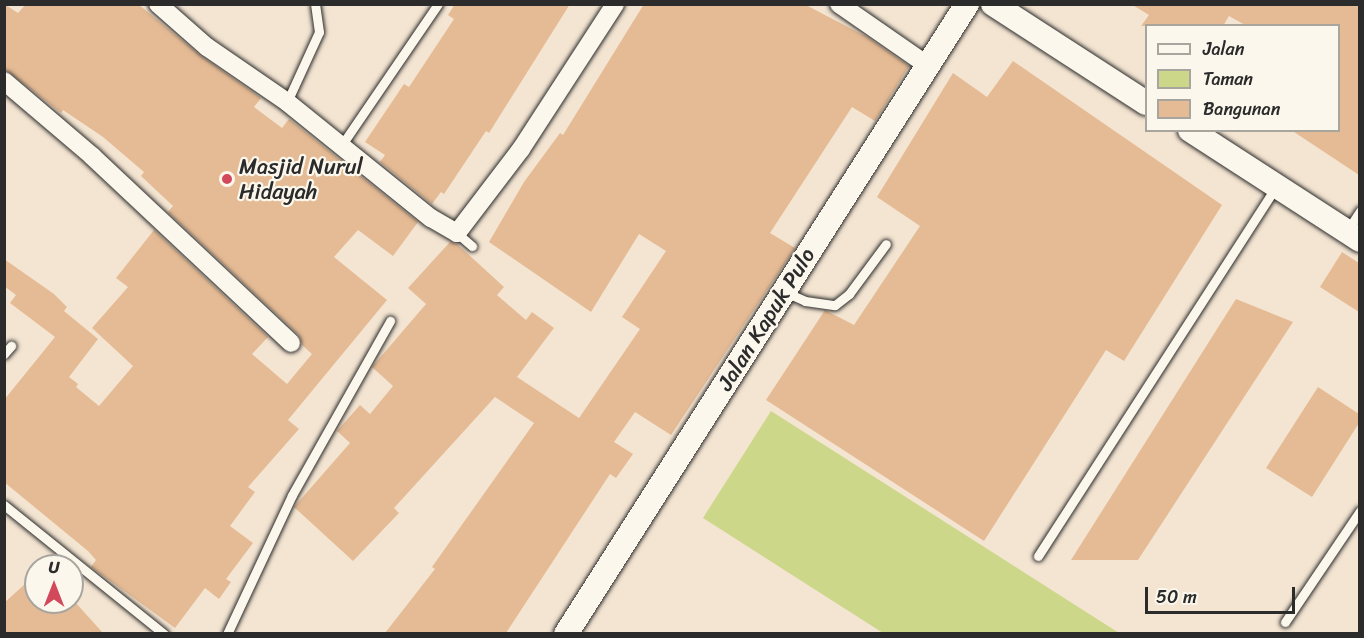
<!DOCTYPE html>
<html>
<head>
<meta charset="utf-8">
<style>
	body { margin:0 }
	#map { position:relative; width:1364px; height:638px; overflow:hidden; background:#f4e5d2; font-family:Sriracha,sans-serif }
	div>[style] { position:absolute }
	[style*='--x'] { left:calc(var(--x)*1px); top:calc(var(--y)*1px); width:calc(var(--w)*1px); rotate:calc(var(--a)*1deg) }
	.green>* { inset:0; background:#ccd78a }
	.building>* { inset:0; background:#e5bb95 }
	.roads { filter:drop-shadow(0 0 2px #2b2b2b) drop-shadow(0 0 2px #2b2b2b) }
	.service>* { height:9px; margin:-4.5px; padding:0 4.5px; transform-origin:4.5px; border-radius:4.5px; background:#fbf7ec }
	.minor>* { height:18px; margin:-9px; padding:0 9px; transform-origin:9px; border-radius:9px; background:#fbf7ec }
	.tertiary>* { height:24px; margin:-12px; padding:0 12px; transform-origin:12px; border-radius:12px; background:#fbf7ec }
	.dots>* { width:16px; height:16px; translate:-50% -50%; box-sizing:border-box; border:3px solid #fbf7ec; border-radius:50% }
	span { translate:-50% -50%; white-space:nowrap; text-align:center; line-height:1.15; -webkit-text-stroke:4.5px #fbf7ec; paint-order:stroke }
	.poi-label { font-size:22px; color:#2b2b2b }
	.left { translate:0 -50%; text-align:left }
	.street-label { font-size:22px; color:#2b2b2b }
	.frame { position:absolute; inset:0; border:6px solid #2b2b2b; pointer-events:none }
	.legend { position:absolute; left:1145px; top:24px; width:195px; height:108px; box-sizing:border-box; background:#fbf7ec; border:2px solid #a8a59f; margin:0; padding:8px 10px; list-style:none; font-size:18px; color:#2b2b2b }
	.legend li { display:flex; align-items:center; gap:12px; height:30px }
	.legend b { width:30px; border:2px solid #a8a59f }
	.north { position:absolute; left:24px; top:554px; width:60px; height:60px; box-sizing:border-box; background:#fbf7ec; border:2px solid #a8a59f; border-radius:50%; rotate:0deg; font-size:16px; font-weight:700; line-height:24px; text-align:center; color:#2b2b2b }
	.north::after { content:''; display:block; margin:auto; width:21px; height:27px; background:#d1495b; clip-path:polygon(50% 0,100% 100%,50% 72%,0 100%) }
	.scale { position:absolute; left:1145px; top:587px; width:150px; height:27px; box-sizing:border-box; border:3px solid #2b2b2b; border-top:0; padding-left:8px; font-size:18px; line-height:21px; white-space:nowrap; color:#2b2b2b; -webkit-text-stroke:4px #fbf7ec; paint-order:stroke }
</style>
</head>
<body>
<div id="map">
	<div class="green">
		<i style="clip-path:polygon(771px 411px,1119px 633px,883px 633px,703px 518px)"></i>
	</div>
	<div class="building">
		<i style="clip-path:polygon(4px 4px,18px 13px,26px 4px,138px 4px,201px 56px,261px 98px,254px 107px,282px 128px,289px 119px,418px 222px,393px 256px,358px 230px,334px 257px,387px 300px,288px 420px,299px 429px,248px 487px,255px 492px,230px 526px,253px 543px,226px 579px,231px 582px,219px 599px,205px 588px,175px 628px,91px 567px,96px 560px,88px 551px,4px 482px,4px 400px,55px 337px,10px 303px,16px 295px,4px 286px,4px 259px,54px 294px,67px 307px,64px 311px,98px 339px,69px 377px,78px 384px,76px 387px,99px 406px,133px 366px,92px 328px,128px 287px,116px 278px,154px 230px,268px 337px,252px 354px,287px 384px,312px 354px,302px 345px,299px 335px,168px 212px,173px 206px,141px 176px,144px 172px,103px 137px,63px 110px,61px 113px,4px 68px)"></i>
		<i style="clip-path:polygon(455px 4px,570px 4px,489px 133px,486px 131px,444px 194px,441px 192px,432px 204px,380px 162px,385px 155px,365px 142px,404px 84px,409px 87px,454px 19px,448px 15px)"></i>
		<i style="clip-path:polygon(644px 4px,804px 4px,867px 37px,909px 66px,875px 121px,852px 107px,770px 233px,795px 248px,671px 435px,635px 412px,614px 442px,633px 454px,616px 478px,610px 474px,506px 633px,385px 633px,435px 569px,432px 567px,534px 423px,495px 397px,394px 508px,399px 513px,353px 561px,294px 507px,350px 443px,337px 431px,360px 405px,370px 414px,393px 386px,372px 367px,426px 304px,408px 288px,450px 242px,457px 244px,504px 287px,497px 295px,526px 320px,532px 312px,554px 328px,517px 377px,579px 418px,640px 329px,622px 317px,666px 251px,639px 234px,591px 312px,489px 242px,524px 182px,560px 133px,563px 135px)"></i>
		<i style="clip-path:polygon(1131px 4px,1359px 4px,1359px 175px,1291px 130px,1338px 130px,1338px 26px,1245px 25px,1229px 16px,1223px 26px,1141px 26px,1149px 15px)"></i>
		<i style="clip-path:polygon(1013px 61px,1222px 205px,1124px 361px,1106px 350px,984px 541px,766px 400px,825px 310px,854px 325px,920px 226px,877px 197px,953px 73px,987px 97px)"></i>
		<i style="clip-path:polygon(1342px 252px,1359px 263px,1359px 312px,1320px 287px)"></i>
		<i style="clip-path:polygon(1236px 299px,1293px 322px,1138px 560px,1071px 560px)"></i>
		<i style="clip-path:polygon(1318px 387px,1359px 414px,1359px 423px,1312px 497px,1266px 468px)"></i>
		<i style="clip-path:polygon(36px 574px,36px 602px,75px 602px,103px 633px,4px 633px,4px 603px)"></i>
	</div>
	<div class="roads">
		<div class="service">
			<i style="--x:287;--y:102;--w:77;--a:-65.4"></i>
			<i style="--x:319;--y:32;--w:28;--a:-98"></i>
			<i style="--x:341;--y:146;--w:172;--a:-55.7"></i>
			<i style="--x:1347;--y:231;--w:24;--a:-57"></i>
			<i style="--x:457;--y:233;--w:20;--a:41"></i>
			<i style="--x:785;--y:292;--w:22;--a:24"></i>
			<i style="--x:805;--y:301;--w:30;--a:8"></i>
			<i style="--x:835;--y:305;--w:18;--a:-38"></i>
			<i style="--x:849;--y:294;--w:62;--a:-53.5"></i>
			<i style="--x:4;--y:354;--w:11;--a:-49"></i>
			<i style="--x:4;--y:505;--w:206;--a:38.9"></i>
			<i style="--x:1038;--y:556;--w:440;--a:-57.2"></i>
			<i style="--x:1285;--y:622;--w:134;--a:-56"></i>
			<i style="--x:227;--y:634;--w:153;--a:-64.9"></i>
			<i style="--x:292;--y:495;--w:200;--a:-60.6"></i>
		</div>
		<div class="minor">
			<i style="--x:158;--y:4;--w:65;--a:41.3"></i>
			<i style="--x:207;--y:47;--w:97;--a:34.5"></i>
			<i style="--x:287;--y:102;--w:185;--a:38.9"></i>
			<i style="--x:431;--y:218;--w:30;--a:30"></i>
			<i style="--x:457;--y:233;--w:106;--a:-52.7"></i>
			<i style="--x:521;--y:149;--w:173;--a:-57"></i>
			<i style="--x:839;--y:4;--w:107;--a:34.7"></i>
			<i style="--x:4;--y:81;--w:116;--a:40.4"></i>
			<i style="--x:92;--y:156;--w:273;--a:43.2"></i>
		</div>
		<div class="tertiary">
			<i style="--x:993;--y:4;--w:182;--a:32.9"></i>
			<i style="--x:1190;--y:130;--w:202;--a:32.9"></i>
			<i style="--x:566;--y:634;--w:747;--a:-57.52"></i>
		</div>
	</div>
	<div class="dots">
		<i style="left:227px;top:179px;background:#d1495b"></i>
	</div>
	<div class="poi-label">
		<span class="left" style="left:239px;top:179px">Masjid Nurul<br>Hidayah</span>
	</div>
	<div class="street-label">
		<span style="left:766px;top:319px;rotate:-58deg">Jalan Kapuk Pulo</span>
	</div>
	<div class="frame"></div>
	<ul class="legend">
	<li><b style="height:8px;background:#fbf7ec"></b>Jalan</li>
	<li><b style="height:16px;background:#ccd78a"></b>Taman</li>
	<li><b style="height:16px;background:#e5bb95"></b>Bangunan</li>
	</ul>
	<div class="north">U</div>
	<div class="scale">50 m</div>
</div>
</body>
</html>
